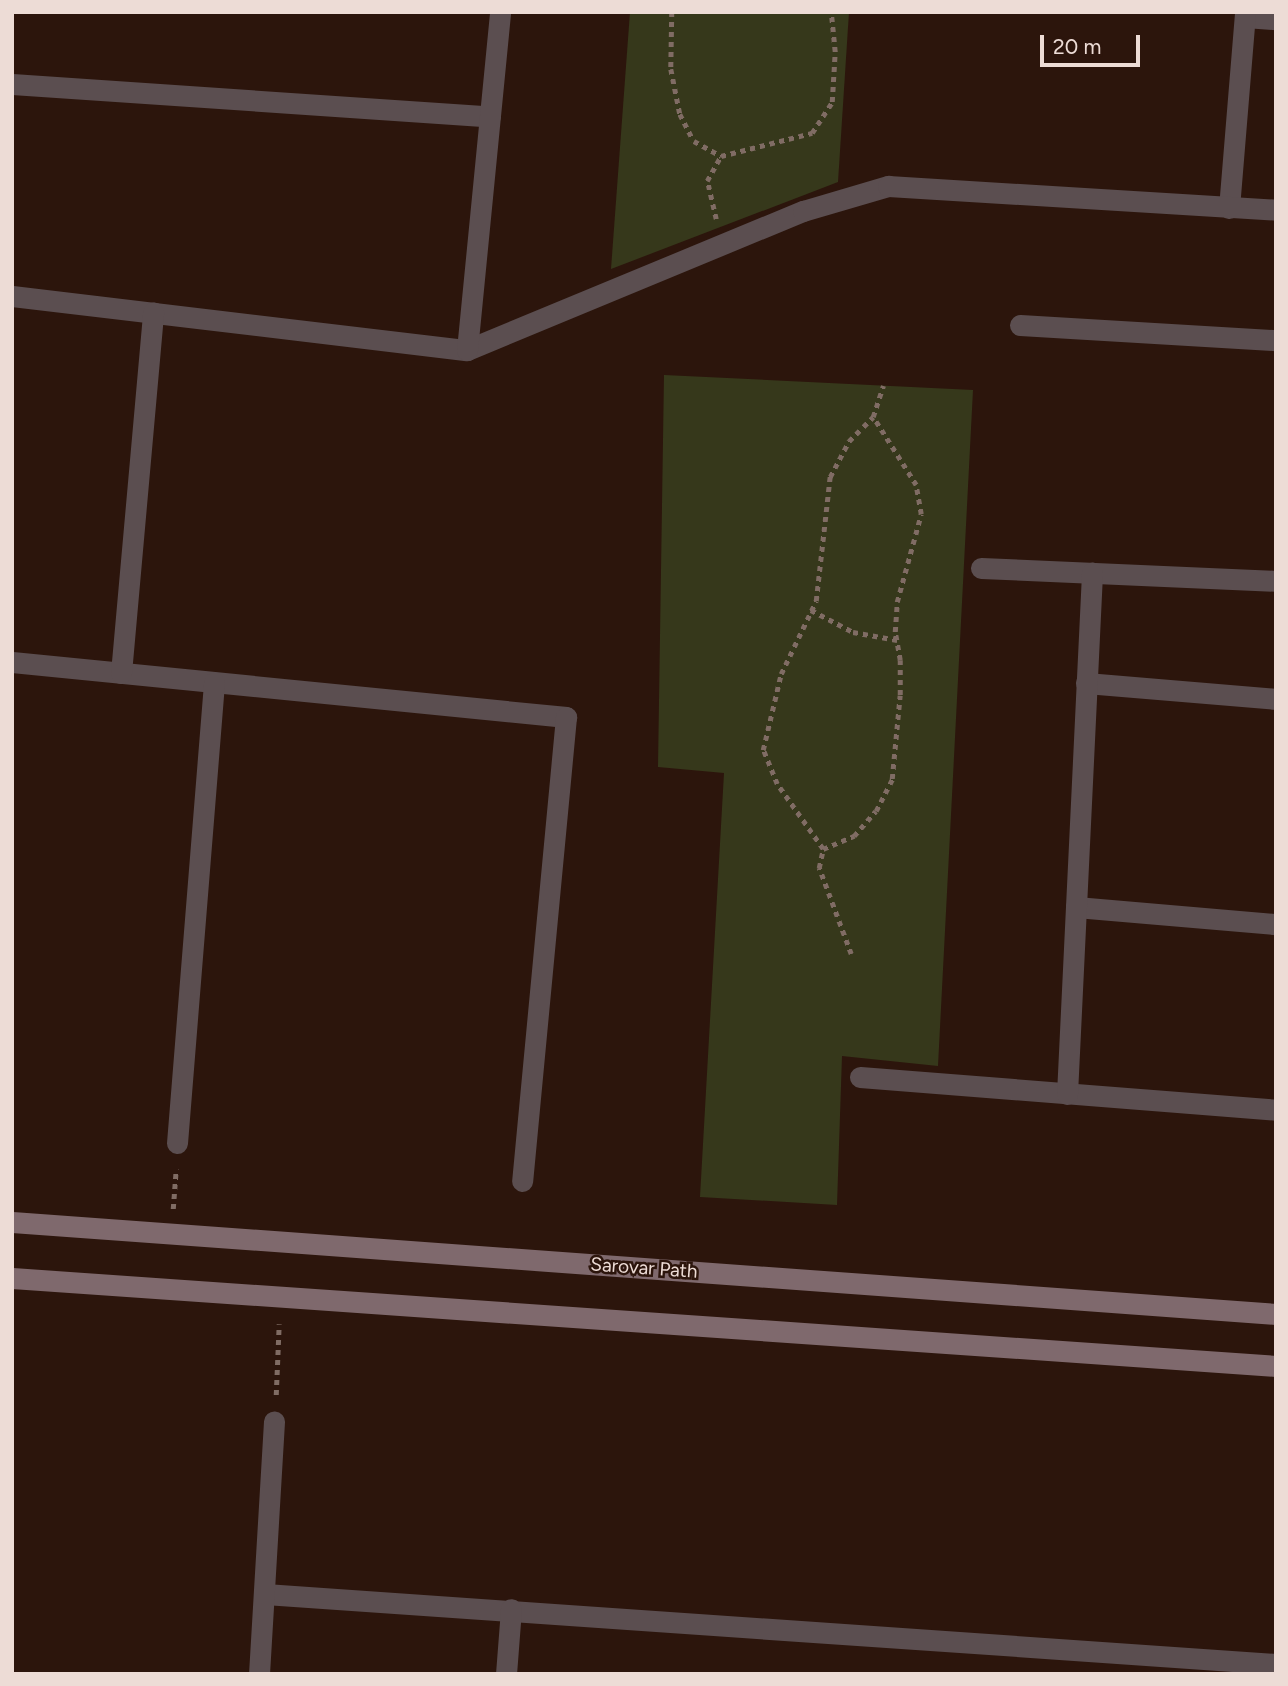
<!DOCTYPE html>
<html>
<head>
<meta charset="utf-8">
<style>
	body { margin:0 }
	#map { position:relative; width:1288px; height:1686px; overflow:hidden; background:#2c150c; font-family:Figtree,sans-serif }
	div>[style] { position:absolute }
	[style*='--x'] { left:calc(var(--x)*1px); top:calc(var(--y)*1px); width:calc(var(--w)*1px); rotate:calc(var(--a)*1deg) }
	.green>* { inset:0; background:#36381b }
	.path>* { height:4.5px; margin-top:-2.25px; transform-origin:0; background:repeating-linear-gradient(90deg,#806c64 0 5px,transparent 0 10px) }
	.street>* { height:21px; margin:-10.5px; padding:0 10.5px; transform-origin:10.5px; border-radius:10.5px; background:#5b4e50 }
	.secondary>* { height:21px; margin:-10.5px; padding:0 10.5px; transform-origin:10.5px; border-radius:10.5px; background:#7f696d }
	span { translate:-50% -50%; white-space:nowrap; text-align:center; line-height:1.15; -webkit-text-stroke:5px #2c150c; paint-order:stroke }
	.street-label { font-size:19px; color:#eddcd6 }
	.frame { position:absolute; inset:0; border:14px solid #eddcd6; pointer-events:none }
	.scale { position:absolute; left:1040px; top:35px; width:100px; height:32px; box-sizing:border-box; border:4px solid #eddcd6; border-top:0; padding-left:9px; font-size:21px; line-height:24px; white-space:nowrap; color:#eddcd6; -webkit-text-stroke:5px #2c150c; paint-order:stroke }
</style>
</head>
<body>
<div id="map">
	<div class="green">
		<i style="clip-path:polygon(630px 12px,849px 12px,838px 182px,611px 269px)"></i>
		<i style="clip-path:polygon(664px 375px,973px 390px,938px 1066px,842px 1056px,837px 1205px,700px 1197px,724px 773px,658px 767px)"></i>
	</div>
	<div class="path">
		<i style="--x:672;--y:12;--w:57;--a:91"></i>
		<i style="--x:671;--y:69;--w:46;--a:78.7"></i>
		<i style="--x:680;--y:114;--w:30;--a:63"></i>
		<i style="--x:694;--y:141;--w:31;--a:29"></i>
		<i style="--x:721;--y:156;--w:94;--a:-14.2"></i>
		<i style="--x:812;--y:133;--w:37;--a:-57"></i>
		<i style="--x:832;--y:102;--w:50;--a:-86.6"></i>
		<i style="--x:835;--y:52;--w:40;--a:-95.7"></i>
		<i style="--x:716;--y:219;--w:39;--a:-103"></i>
		<i style="--x:707;--y:181;--w:29;--a:-61"></i>
		<i style="--x:811;--y:610;--w:47;--a:27.6"></i>
		<i style="--x:853;--y:632;--w:45;--a:10.3"></i>
		<i style="--x:823;--y:849;--w:80;--a:-125.3"></i>
		<i style="--x:777;--y:784;--w:37;--a:-112"></i>
		<i style="--x:763;--y:750;--w:78;--a:-76.7"></i>
		<i style="--x:781;--y:674;--w:81;--a:-64.4"></i>
		<i style="--x:816;--y:601;--w:125;--a:-83.6"></i>
		<i style="--x:830;--y:477;--w:41;--a:-62.2"></i>
		<i style="--x:849;--y:441;--w:34;--a:-45"></i>
		<i style="--x:851;--y:954;--w:92;--a:-110.4"></i>
		<i style="--x:819;--y:868;--w:19;--a:-78"></i>
		<i style="--x:823;--y:849;--w:34;--a:-23"></i>
		<i style="--x:854;--y:836;--w:33;--a:-49"></i>
		<i style="--x:876;--y:811;--w:36;--a:-63"></i>
		<i style="--x:892;--y:779;--w:84;--a:-84.6"></i>
		<i style="--x:900;--y:695;--w:35;--a:-90"></i>
		<i style="--x:900;--y:660;--w:28;--a:-100"></i>
		<i style="--x:895;--y:632;--w:30;--a:-86"></i>
		<i style="--x:897;--y:602;--w:91;--a:-74.7"></i>
		<i style="--x:921;--y:514;--w:29;--a:-100"></i>
		<i style="--x:916;--y:485;--w:80;--a:-122.3"></i>
		<i style="--x:873;--y:417;--w:33;--a:-72"></i>
		<i style="--x:173;--y:1209;--w:40;--a:-85.7"></i>
		<i style="--x:276;--y:1395;--w:71;--a:-87.6"></i>
	</div>
	<div class="street">
		<i style="--x:1245;--y:17;--w:31;--a:4"></i>
		<i style="--x:12;--y:84;--w:479;--a:3.9"></i>
		<i style="--x:1229;--y:208;--w:197;--a:-85.3"></i>
		<i style="--x:12;--y:296;--w:458;--a:6.8"></i>
		<i style="--x:467;--y:350;--w:364;--a:-22.5"></i>
		<i style="--x:803;--y:211;--w:89;--a:-16.4"></i>
		<i style="--x:888;--y:186;--w:389;--a:3.5"></i>
		<i style="--x:1020;--y:325;--w:256;--a:3.4"></i>
		<i style="--x:467;--y:350;--w:340;--a:-84.4"></i>
		<i style="--x:981;--y:568;--w:295;--a:2.5"></i>
		<i style="--x:12;--y:662;--w:557;--a:5.67"></i>
		<i style="--x:566;--y:717;--w:466;--a:95.4"></i>
		<i style="--x:121;--y:673;--w:362;--a:-84.9"></i>
		<i style="--x:1086;--y:683;--w:191;--a:4.8"></i>
		<i style="--x:1076;--y:907;--w:201;--a:4.9"></i>
		<i style="--x:860;--y:1077;--w:417;--a:4.5"></i>
		<i style="--x:1067;--y:1094;--w:522;--a:-87.25"></i>
		<i style="--x:177;--y:1143;--w:462;--a:-85.4"></i>
		<i style="--x:265;--y:1594;--w:1013;--a:3.96"></i>
		<i style="--x:259;--y:1674;--w:253;--a:-86.6"></i>
		<i style="--x:506;--y:1674;--w:65;--a:-85.6"></i>
	</div>
	<div class="secondary">
		<i style="--x:12;--y:1222;--w:1267;--a:4.16"></i>
		<i style="--x:12;--y:1278;--w:1267;--a:3.98"></i>
	</div>
	<div class="street-label">
		<span style="left:644px;top:1268px;rotate:4deg">Sarovar Path</span>
	</div>
	<div class="frame"></div>
	<div class="scale">20 m</div>
</div>
</body>
</html>
